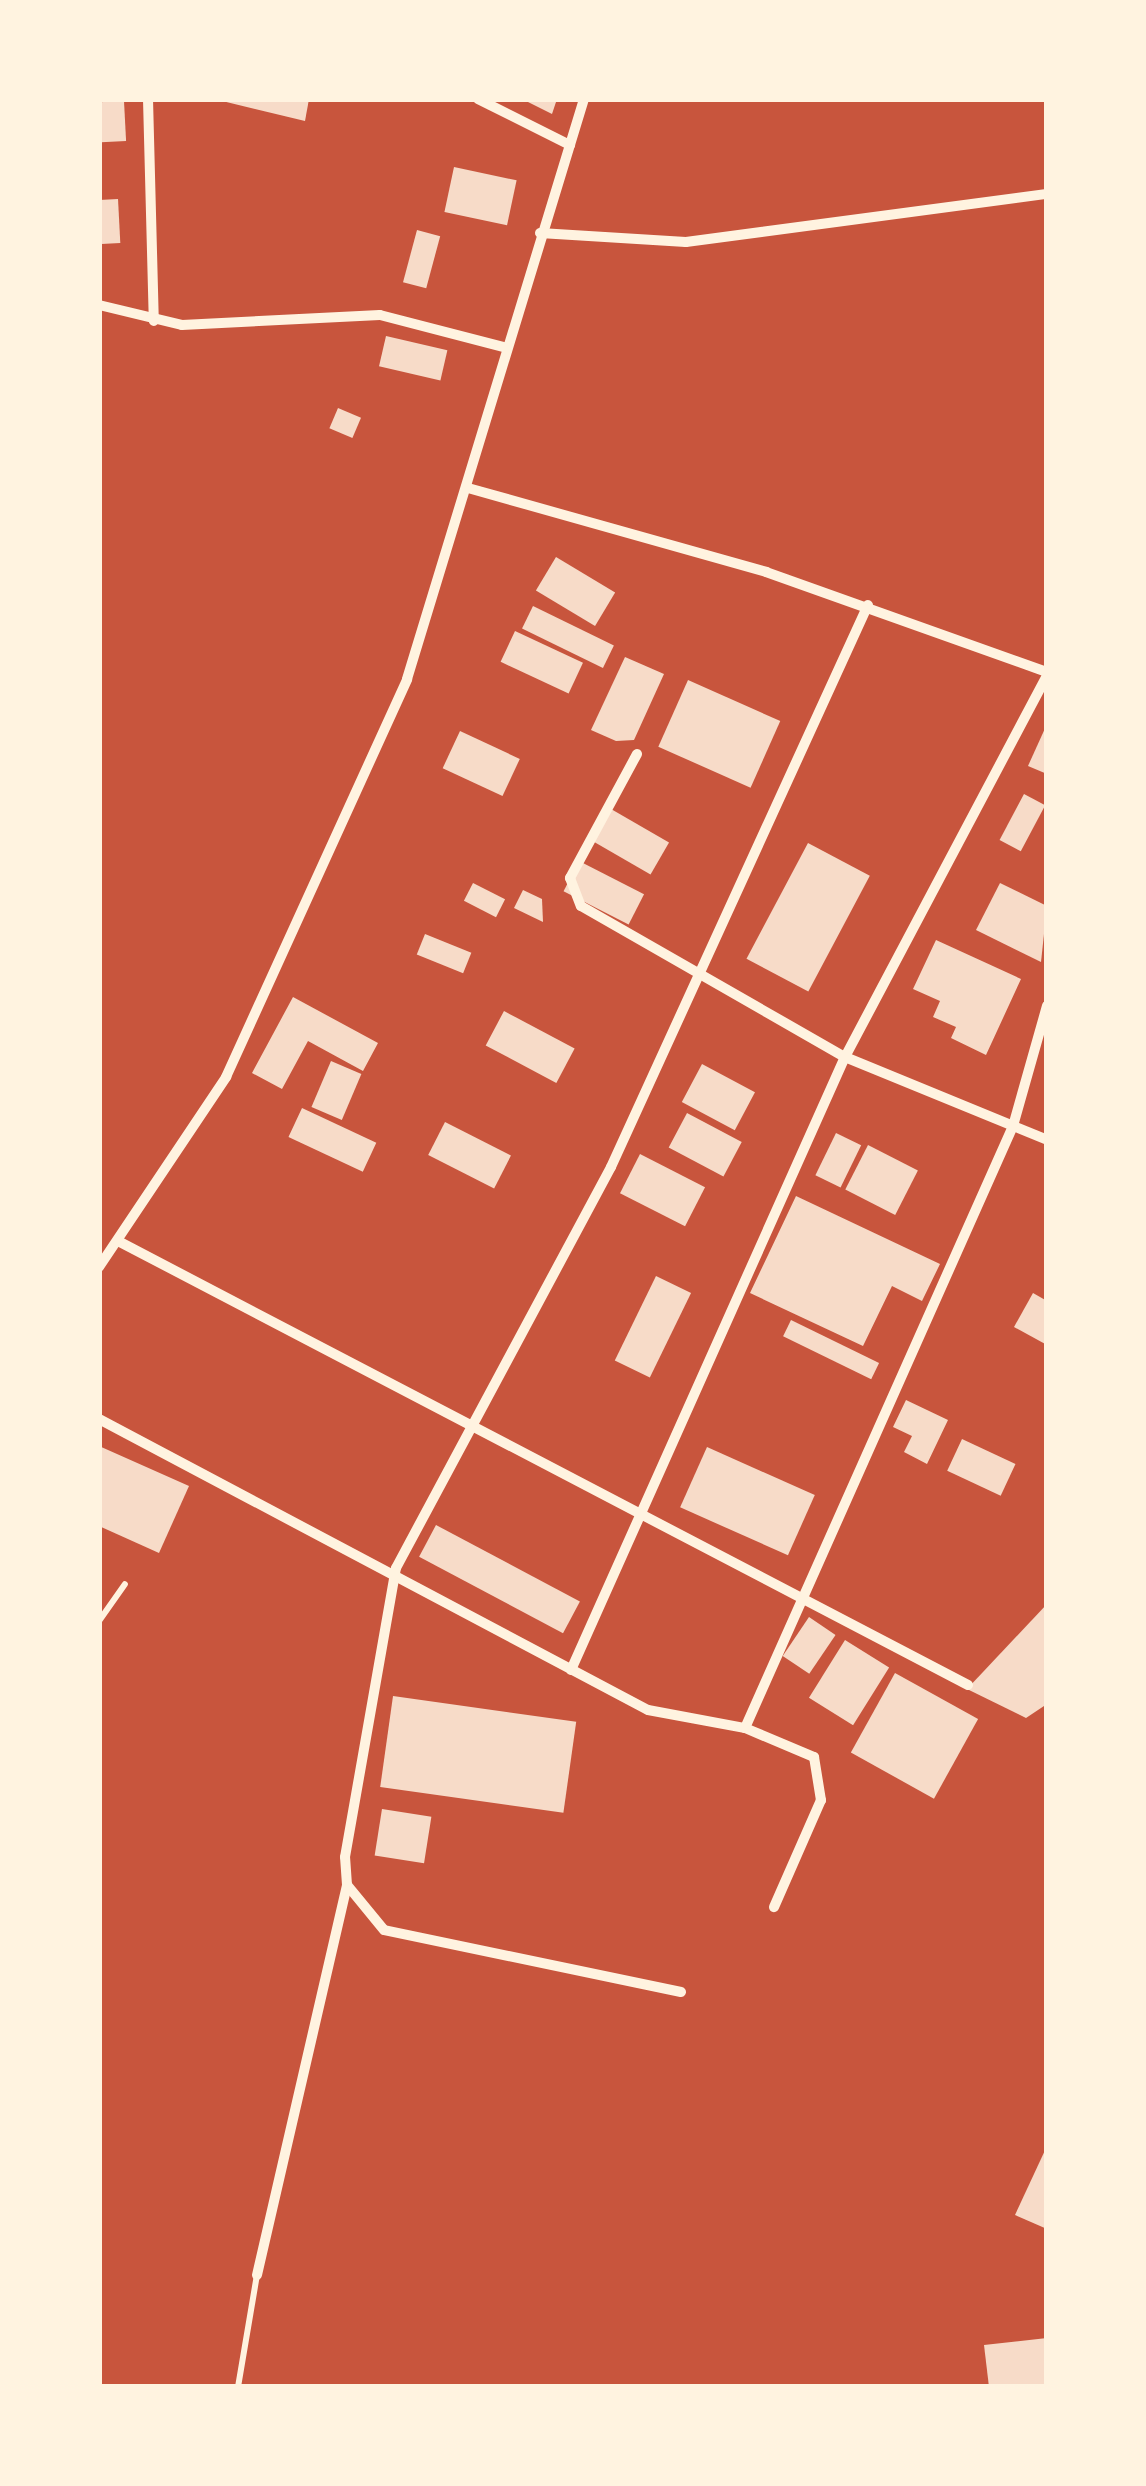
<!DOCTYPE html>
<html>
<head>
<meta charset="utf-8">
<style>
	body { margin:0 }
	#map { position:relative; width:1146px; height:2486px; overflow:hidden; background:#c8553d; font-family:"Sofia Sans Condensed",sans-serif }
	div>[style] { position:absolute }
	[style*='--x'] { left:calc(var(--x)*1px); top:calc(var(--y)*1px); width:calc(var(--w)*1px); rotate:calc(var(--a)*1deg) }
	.building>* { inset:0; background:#f7dbc8; transform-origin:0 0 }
	.service>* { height:6px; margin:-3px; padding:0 3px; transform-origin:3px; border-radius:3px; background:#fff3e0 }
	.minor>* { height:10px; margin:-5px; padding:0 5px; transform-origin:5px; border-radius:5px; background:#fff3e0 }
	span { translate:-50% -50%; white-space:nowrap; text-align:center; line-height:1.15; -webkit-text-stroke:9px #fff3e0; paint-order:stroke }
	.frame { position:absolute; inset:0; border:102px solid #fff3e0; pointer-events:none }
</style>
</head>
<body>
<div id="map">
	<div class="building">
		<i style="clip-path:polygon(214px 99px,309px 99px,305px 121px)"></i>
		<i style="clip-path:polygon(522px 99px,557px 99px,552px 114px)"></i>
		<i style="left:124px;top:101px;width:40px;height:25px;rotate:87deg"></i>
		<i style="left:454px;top:167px;width:64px;height:46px;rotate:12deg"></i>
		<i style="left:118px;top:199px;width:44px;height:19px;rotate:87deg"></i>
		<i style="left:417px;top:230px;width:24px;height:54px;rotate:15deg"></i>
		<i style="left:386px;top:336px;width:63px;height:31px;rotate:13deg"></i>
		<i style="left:338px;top:408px;width:25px;height:22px;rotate:23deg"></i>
		<i style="left:556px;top:557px;width:69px;height:39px;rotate:31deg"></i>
		<i style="left:533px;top:606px;width:90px;height:25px;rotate:26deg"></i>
		<i style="left:515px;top:631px;width:75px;height:34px;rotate:25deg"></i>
		<i style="clip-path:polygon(625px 657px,664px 674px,634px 740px,616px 741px,591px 730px)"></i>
		<i style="left:688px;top:680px;width:101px;height:73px;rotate:24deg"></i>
		<i style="clip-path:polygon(1047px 724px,1047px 774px,1028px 766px)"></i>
		<i style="left:460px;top:731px;width:66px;height:41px;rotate:25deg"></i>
		<i style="left:1024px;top:794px;width:24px;height:52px;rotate:28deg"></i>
		<i style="left:611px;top:809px;width:67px;height:37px;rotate:30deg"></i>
		<i style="left:808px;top:843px;width:70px;height:131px;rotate:28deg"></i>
		<i style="left:579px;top:861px;width:73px;height:34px;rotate:27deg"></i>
		<i style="left:473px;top:883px;width:36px;height:20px;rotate:27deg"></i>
		<i style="clip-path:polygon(1000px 883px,1047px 906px,1041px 962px,976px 930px)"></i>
		<i style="clip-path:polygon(523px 890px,542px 899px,543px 922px,514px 908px)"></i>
		<i style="left:425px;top:934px;width:50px;height:22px;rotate:22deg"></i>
		<i style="clip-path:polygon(936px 940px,1021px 979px,986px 1055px,951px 1038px,956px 1027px,933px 1017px,940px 1001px,913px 989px)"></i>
		<i style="clip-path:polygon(293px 997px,378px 1043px,363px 1071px,308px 1041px,282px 1089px,252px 1073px)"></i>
		<i style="left:504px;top:1011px;width:80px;height:39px;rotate:28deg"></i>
		<i style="left:331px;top:1061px;width:33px;height:50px;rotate:23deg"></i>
		<i style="left:702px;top:1064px;width:60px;height:43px;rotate:28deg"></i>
		<i style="left:302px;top:1108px;width:82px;height:32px;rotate:25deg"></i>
		<i style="left:687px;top:1113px;width:62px;height:39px;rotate:28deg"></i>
		<i style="left:445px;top:1122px;width:74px;height:37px;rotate:27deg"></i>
		<i style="left:836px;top:1133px;width:28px;height:47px;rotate:26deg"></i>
		<i style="left:868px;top:1145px;width:56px;height:50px;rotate:27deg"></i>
		<i style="left:640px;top:1154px;width:73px;height:44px;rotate:27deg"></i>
		<i style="clip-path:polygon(796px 1196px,940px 1264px,922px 1301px,892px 1286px,863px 1346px,750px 1293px)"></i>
		<i style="left:656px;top:1276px;width:39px;height:94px;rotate:26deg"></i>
		<i style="clip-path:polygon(1033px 1293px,1047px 1301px,1047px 1345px,1014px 1327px)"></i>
		<i style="left:791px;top:1320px;width:98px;height:18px;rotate:26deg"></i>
		<i style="clip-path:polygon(906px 1400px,948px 1420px,927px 1464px,904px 1452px,912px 1436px,893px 1427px)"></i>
		<i style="left:962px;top:1439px;width:59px;height:35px;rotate:25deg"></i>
		<i style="clip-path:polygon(99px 1446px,189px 1486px,159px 1553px,99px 1526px)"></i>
		<i style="left:707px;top:1447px;width:118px;height:66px;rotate:24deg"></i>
		<i style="left:436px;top:1525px;width:163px;height:36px;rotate:28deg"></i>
		<i style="clip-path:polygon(1047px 1604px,1047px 1704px,1026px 1718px,967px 1689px)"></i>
		<i style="left:809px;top:1617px;width:32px;height:47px;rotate:34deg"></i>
		<i style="left:845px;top:1640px;width:52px;height:68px;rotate:32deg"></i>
		<i style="left:895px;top:1673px;width:95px;height:91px;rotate:29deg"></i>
		<i style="left:393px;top:1696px;width:185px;height:92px;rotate:8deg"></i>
		<i style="left:382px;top:1809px;width:50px;height:47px;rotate:9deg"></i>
		<i style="clip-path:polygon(1047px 2146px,1047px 2229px,1015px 2215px)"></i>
		<i style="clip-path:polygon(1047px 2338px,1047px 2387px,989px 2387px,984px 2345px)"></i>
	</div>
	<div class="service">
		<i style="--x:99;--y:1621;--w:45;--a:-54.9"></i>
		<i style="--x:238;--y:2387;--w:114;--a:-80.4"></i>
	</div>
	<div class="minor">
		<i style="--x:148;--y:99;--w:222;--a:88.5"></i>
		<i style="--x:478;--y:99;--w:103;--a:26.6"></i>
		<i style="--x:540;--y:233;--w:146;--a:3.5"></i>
		<i style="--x:686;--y:242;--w:364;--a:-7.6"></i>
		<i style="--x:99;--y:305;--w:85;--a:13.5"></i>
		<i style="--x:182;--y:325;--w:198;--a:-2.9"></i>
		<i style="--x:380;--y:315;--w:128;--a:14.5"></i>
		<i style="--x:468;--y:488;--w:310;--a:15.7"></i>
		<i style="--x:766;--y:572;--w:298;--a:19.6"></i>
		<i style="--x:637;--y:754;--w:141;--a:118.4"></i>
		<i style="--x:570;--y:878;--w:30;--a:69"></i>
		<i style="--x:581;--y:906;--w:304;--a:29.8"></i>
		<i style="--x:845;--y:1057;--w:218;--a:22.3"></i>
		<i style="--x:118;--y:1241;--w:959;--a:27.58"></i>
		<i style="--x:99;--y:1267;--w:229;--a:-56.2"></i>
		<i style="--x:226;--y:1077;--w:437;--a:-65.5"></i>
		<i style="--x:407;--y:679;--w:606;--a:-73.03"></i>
		<i style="--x:99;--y:1419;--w:621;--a:27.93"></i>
		<i style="--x:648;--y:1710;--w:99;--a:10.5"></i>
		<i style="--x:745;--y:1728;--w:75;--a:22.8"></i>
		<i style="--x:814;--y:1757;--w:44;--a:80.8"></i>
		<i style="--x:821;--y:1800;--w:117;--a:113.7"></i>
		<i style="--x:571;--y:1670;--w:671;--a:-65.92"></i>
		<i style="--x:845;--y:1057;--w:431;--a:-62.1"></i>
		<i style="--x:745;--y:1728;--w:659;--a:-66"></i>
		<i style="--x:1013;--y:1126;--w:125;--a:-74.2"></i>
		<i style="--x:681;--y:1992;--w:303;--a:-168.2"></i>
		<i style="--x:384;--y:1930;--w:58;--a:-129.4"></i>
		<i style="--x:347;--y:1885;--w:28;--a:-94"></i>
		<i style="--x:345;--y:1857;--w:293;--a:-80"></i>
		<i style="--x:396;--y:1568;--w:455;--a:-61.8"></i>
		<i style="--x:611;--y:1167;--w:618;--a:-65.43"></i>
		<i style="--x:257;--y:2275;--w:400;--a:-77"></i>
	</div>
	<div class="frame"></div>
</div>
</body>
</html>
